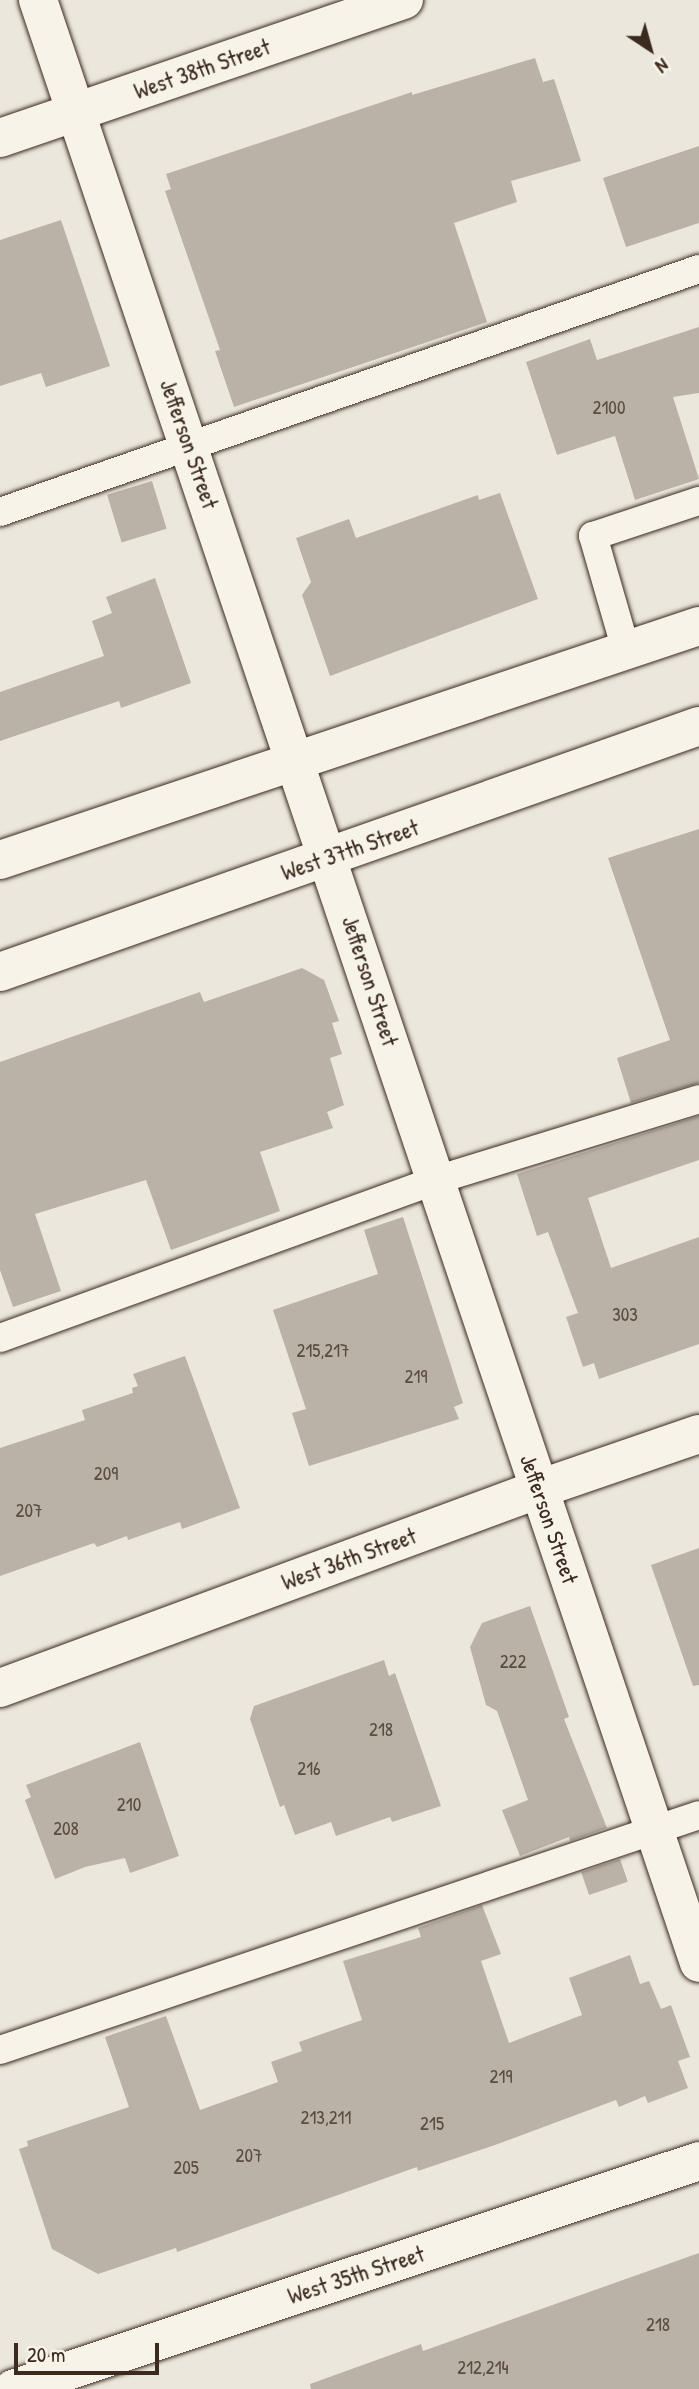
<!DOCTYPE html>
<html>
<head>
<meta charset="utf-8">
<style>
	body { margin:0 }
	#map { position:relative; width:699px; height:2389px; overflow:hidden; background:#ece7dc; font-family:"Patrick Hand",sans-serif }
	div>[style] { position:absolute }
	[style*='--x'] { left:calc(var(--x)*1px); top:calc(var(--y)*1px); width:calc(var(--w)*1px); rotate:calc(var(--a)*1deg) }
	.building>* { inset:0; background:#bab2a7; transform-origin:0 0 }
	.roads { filter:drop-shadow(0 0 2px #3b2a1e) drop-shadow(0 0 2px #3b2a1e) }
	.service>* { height:28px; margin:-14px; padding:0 14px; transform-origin:14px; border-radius:14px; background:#f7f3e8 }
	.minor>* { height:38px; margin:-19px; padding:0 19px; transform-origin:19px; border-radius:19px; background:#f7f3e8 }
	.primary>* { height:38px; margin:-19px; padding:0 19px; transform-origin:19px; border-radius:19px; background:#f7f3e8 }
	span { translate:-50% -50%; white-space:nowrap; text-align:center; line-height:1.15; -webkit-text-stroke:5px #f7f3e8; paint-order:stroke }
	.number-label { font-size:19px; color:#5b4c40 }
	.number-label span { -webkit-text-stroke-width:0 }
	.street-label { font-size:23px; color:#3b2a1e }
	.north { position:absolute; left:615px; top:14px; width:70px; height:70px; -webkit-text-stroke:5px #f7f3e8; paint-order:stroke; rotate:144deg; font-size:19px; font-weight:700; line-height:28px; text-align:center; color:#3b2a1e }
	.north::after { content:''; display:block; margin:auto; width:24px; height:32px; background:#3b2a1e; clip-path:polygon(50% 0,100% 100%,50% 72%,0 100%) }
	.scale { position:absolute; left:14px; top:2343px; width:145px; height:32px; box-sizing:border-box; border:4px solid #3b2a1e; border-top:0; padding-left:9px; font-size:21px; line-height:24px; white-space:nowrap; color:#3b2a1e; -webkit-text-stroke:5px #f7f3e8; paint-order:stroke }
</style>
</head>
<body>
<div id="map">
	<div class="building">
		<i style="clip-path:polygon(535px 58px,543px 82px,554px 79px,581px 161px,511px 181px,517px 202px,454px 223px,487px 322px,234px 407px,215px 351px,220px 350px,165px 191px,171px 189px,166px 174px,412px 92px,412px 95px)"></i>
		<i style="clip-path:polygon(699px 146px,699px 223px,626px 247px,603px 178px)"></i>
		<i style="clip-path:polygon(61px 220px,110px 366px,46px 387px,41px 373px,0 386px,0 240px)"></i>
		<i style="clip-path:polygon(699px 327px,699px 393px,673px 397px,699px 479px,635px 500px,615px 436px,557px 455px,526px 362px,590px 339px,597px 360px)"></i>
		<i style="left:152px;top:481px;width:50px;height:47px;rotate:73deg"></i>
		<i style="clip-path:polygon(500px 493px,538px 599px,330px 676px,302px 595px,311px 582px,296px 538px,349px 519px,356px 538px,478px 495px,479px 500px)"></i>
		<i style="clip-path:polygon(155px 578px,191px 683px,121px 708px,119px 701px,0 741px,0 692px,104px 656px,92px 621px,112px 613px,106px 597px)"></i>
		<i style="clip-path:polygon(699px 829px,699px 1083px,631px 1103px,617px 1058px,670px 1040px,608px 858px)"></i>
		<i style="clip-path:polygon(302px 968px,324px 980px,339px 1021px,332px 1023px,342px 1054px,330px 1058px,344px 1105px,327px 1112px,333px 1128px,260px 1152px,280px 1211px,171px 1250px,146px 1180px,35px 1214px,61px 1291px,13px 1307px,0 1270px,0 1062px,200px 992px,204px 1002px)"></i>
		<i style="clip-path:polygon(699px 1116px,699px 1160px,588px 1198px,611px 1268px,699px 1237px,699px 1344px,599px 1379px,594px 1363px,583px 1367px,566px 1317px,578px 1313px,548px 1232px,537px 1236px,517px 1174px)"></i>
		<i style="clip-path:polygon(403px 1217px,463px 1403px,454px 1407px,459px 1419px,309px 1466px,292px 1413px,306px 1409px,273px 1310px,378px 1274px,364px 1230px)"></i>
		<i style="clip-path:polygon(185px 1356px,240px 1508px,182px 1529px,180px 1522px,128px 1540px,127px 1536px,97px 1547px,94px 1543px,0 1576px,0 1448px,85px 1420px,82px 1410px,133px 1393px,132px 1388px,138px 1386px,133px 1374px)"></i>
		<i style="clip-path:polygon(699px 1548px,699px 1685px,693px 1686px,651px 1565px)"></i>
		<i style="clip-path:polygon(530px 1606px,569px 1717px,564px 1719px,607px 1828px,570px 1841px,569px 1837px,520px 1856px,502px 1810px,528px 1800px,497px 1711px,486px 1705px,470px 1647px,482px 1623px)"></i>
		<i style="clip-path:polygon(384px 1660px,389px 1676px,395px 1673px,441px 1806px,392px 1822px,390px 1817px,336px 1836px,331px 1822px,295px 1835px,284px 1805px,280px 1807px,250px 1719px,254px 1706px)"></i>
		<i style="clip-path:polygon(140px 1742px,179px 1856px,130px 1873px,125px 1858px,85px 1867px,55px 1879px,25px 1800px,31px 1797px,26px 1785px)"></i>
		<i style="left:620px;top:1859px;width:24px;height:41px;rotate:71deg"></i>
		<i style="clip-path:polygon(482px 1905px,501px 1954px,481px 1961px,509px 2043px,582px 2015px,569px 1978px,630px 1955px,640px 1984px,649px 1981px,661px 2009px,671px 2005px,690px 2057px,678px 2061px,688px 2088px,648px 2103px,645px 2096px,619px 2107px,616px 2100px,495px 2145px,418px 2171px,417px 2167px,177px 2252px,176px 2248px,98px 2274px,52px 2249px,19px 2149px,28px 2146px,27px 2141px,129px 2107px,105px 2037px,166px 2016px,200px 2110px,278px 2082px,271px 2062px,302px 2051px,299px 2042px,362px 2020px,343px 1961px,421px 1937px,418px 1928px)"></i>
		<i style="clip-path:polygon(699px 2253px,699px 2389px,311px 2389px,310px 2384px,421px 2344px,423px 2351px)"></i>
	</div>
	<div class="roads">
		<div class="service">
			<i style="--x:0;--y:512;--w:740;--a:-19.17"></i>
			<i style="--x:626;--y:650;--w:119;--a:-106.1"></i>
			<i style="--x:593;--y:536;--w:112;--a:-18.3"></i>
			<i style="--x:0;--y:1338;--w:464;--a:-19.9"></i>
			<i style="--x:436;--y:1180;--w:275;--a:-17.1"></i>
			<i style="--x:0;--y:2050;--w:737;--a:-18.58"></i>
		</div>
		<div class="minor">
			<i style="--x:38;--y:0;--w:2071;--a:71.39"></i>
			<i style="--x:0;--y:138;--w:427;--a:-18.9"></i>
			<i style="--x:0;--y:1688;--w:575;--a:-20.26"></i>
			<i style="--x:539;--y:1489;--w:169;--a:-19"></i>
			<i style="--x:13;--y:2389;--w:723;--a:-18.38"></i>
		</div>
		<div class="primary">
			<i style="--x:0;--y:860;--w:737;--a:-18.51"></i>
			<i style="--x:0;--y:972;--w:741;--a:-19.39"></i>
		</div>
	</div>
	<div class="number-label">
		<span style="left:609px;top:408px">2100</span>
		<span style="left:625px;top:1315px">303</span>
		<span style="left:323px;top:1351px">215,217</span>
		<span style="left:416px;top:1377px">219</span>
		<span style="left:106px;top:1474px">209</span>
		<span style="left:29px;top:1511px">207</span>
		<span style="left:513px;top:1662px">222</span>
		<span style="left:381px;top:1730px">218</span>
		<span style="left:309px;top:1769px">216</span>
		<span style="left:129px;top:1805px">210</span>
		<span style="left:66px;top:1829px">208</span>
		<span style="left:501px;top:2077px">219</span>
		<span style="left:326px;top:2118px">213,211</span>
		<span style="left:432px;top:2124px">215</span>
		<span style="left:249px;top:2156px">207</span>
		<span style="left:186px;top:2168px">205</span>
		<span style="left:658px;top:2325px">218</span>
		<span style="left:483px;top:2368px">212,214</span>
	</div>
	<div class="street-label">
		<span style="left:202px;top:69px;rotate:-19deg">West 38th Street</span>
		<span style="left:189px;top:444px;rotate:71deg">Jefferson Street</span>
		<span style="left:350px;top:850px;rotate:-19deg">West 37th Street</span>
		<span style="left:370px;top:981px;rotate:72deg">Jefferson Street</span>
		<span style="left:549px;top:1519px;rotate:71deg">Jefferson Street</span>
		<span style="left:349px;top:1559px;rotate:-20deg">West 36th Street</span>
		<span style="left:356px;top:2275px;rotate:-18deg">West 35th Street</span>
	</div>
	<div class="north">N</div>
	<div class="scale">20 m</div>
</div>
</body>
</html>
